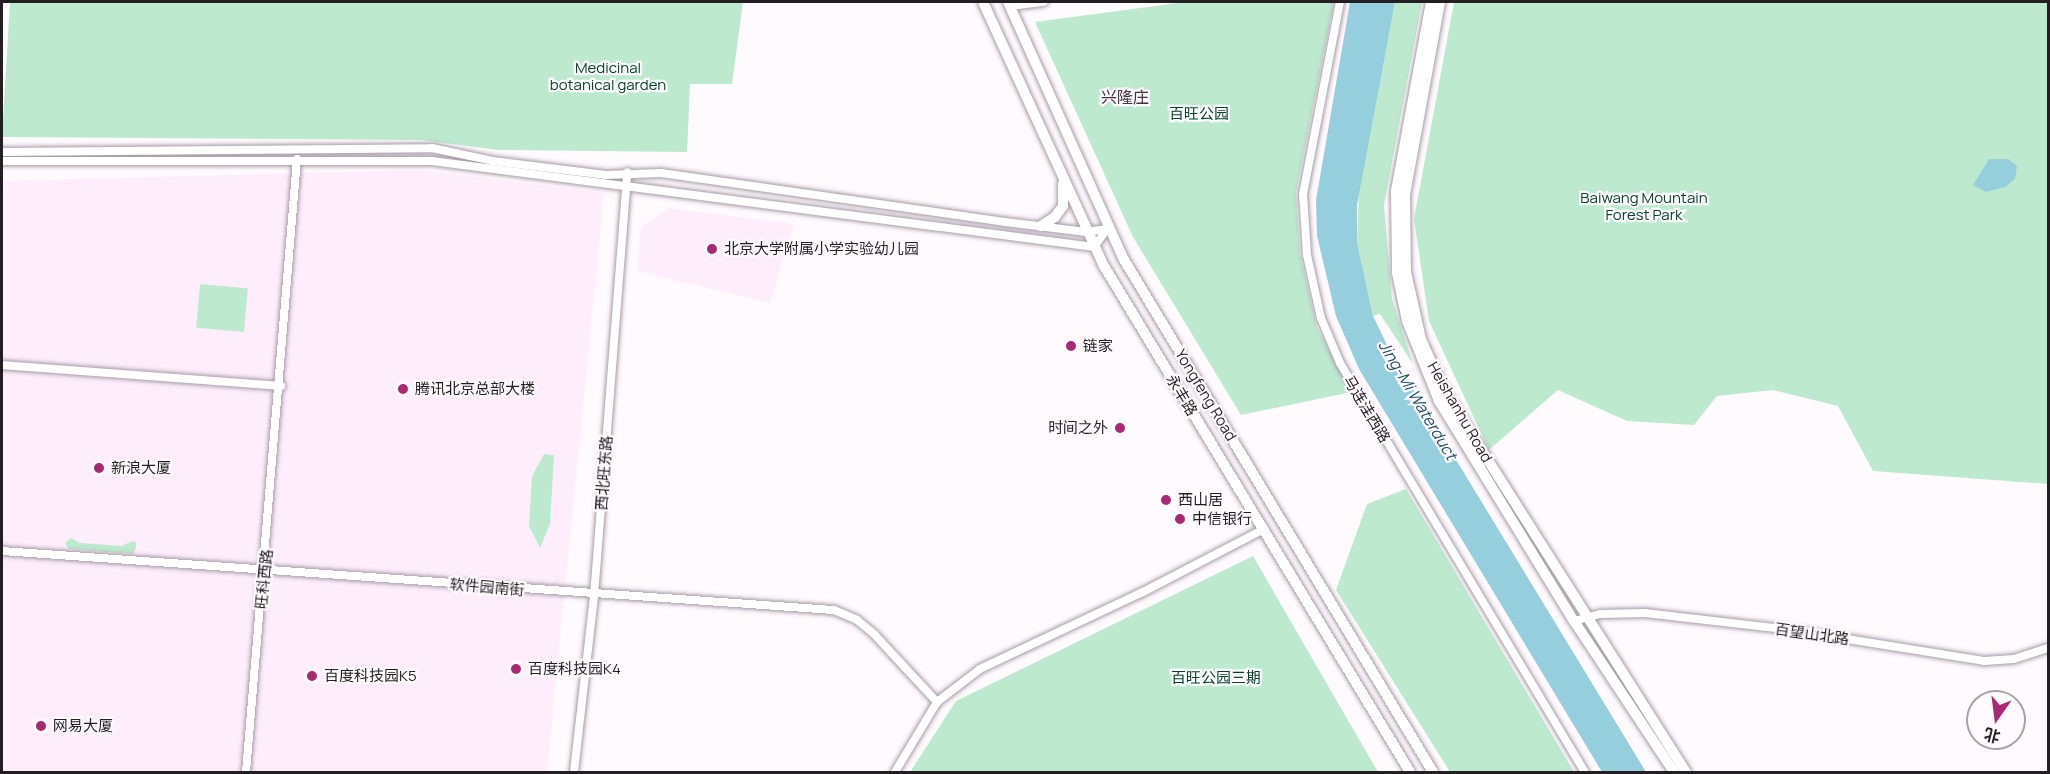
<!DOCTYPE html>
<html>
<head>
<meta charset="utf-8">
<style>
	body { margin:0 }
	#map { position:relative; width:2050px; height:774px; overflow:hidden; background:#fffafe; font-family:Manrope,"Noto Sans SC",sans-serif }
	div>[style] { position:absolute }
	[style*='--x'] { left:calc(var(--x)*1px); top:calc(var(--y)*1px); width:calc(var(--w)*1px); rotate:calc(var(--a)*1deg) }
	.built>* { inset:0; background:#feeefc }
	.green>* { inset:0; background:#bde9cf; transform-origin:0 0 }
	.water>* { inset:0; background:#95cfde }
	.roads { filter:drop-shadow(0 0 2px #a79ca7) drop-shadow(0 0 2px #a79ca7) }
	.minor>* { height:8px; margin:-4px; padding:0 4px; transform-origin:4px; border-radius:4px; background:#fff }
	.major>* { height:10px; margin:-5px; padding:0 5px; transform-origin:5px; border-radius:5px; background:#fff }
	.dots>* { width:16px; height:16px; translate:-50% -50%; box-sizing:border-box; border:3px solid #fffafe; border-radius:50% }
	span { translate:-50% -50%; white-space:nowrap; text-align:center; line-height:1.15; -webkit-text-stroke:4.5px #fffafe; paint-order:stroke }
	.park-label { font-size:15px; color:#064329 }
	.poi-label { font-size:15px; color:#221e22 }
	.left { translate:0 -50%; text-align:left }
	.right { translate:-100% -50%; text-align:right }
	.street-label { font-size:15px; color:#221e22 }
	.neighbourhood-label { font-size:16px; color:#3e353e }
	.water-label { font-size:16px; color:#1e4f5b; font-style:italic }
	.frame { position:absolute; inset:0; border:3px solid #221e22; pointer-events:none }
	.north { position:absolute; left:1966px; top:690px; width:60px; height:60px; box-sizing:border-box; background:#fffafe; border:2px solid #a7a2a6; border-radius:50%; rotate:194deg; font-size:16px; font-weight:700; line-height:24px; text-align:center; color:#221e22 }
	.north::after { content:''; display:block; margin:auto; width:21px; height:27px; background:#aa2873; clip-path:polygon(50% 0,100% 100%,50% 72%,0 100%) }
</style>
</head>
<body>
<div id="map">
	<div class="built">
		<i style="clip-path:polygon(420px 170px,604px 193px,547px 772px,2px 772px,2px 181px)"></i>
		<i style="clip-path:polygon(669px 208px,794px 224px,770px 303px,637px 271px,641px 228px)"></i>
	</div>
	<div class="green">
		<i style="clip-path:polygon(10px 2px,743px 2px,732px 84px,690px 84px,687px 152px,498px 150px,422px 140px,2px 137px)"></i>
		<i style="clip-path:polygon(1185px 2px,1334px 2px,1296px 193px,1300px 253px,1317px 328px,1352px 392px,1241px 415px,1133px 237px,1035px 22px)"></i>
		<i style="clip-path:polygon(1395px 2px,1422px 2px,1384px 205px,1392px 299px,1413px 364px,1380px 314px,1373px 316px,1357px 242px,1359px 187px)"></i>
		<i style="clip-path:polygon(1454px 2px,2048px 2px,2048px 484px,1873px 471px,1838px 406px,1773px 390px,1717px 396px,1694px 425px,1627px 421px,1558px 390px,1489px 450px,1429px 321px,1414px 219px)"></i>
		<i style="left:200px;top:284px;width:48px;height:44px;rotate:5deg"></i>
		<i style="clip-path:polygon(544px 454px,554px 455px,550px 524px,540px 548px,529px 526px,532px 476px)"></i>
		<i style="clip-path:polygon(1406px 489px,1574px 772px,1450px 772px,1336px 590px,1367px 504px)"></i>
		<i style="clip-path:polygon(71px 538px,80px 543px,122px 546px,132px 541px,136px 542px,136px 548px,133px 554px,69px 549px,65px 543px)"></i>
		<i style="clip-path:polygon(1253px 556px,1378px 772px,910px 772px,956px 701px)"></i>
	</div>
	<div class="water">
		<i style="clip-path:polygon(1350px 2px,1395px 2px,1357px 205px,1357px 242px,1373px 316px,1391px 353px,1646px 772px,1602px 772px,1359px 369px,1336px 316px,1317px 236px,1316px 200px)"></i>
		<i style="clip-path:polygon(1989px 159px,2008px 159px,2017px 166px,2015px 179px,2005px 187px,1986px 192px,1973px 185px)"></i>
	</div>
	<div class="roads">
		<div class="minor">
			<i style="--x:1340;--y:2;--w:196;--a:100.9"></i>
			<i style="--x:1303;--y:194;--w:61;--a:86.2"></i>
			<i style="--x:1307;--y:255;--w:65;--a:77.5"></i>
			<i style="--x:1321;--y:318;--w:49;--a:67.1"></i>
			<i style="--x:1340;--y:363;--w:477;--a:59.1"></i>
			<i style="--x:1010;--y:6;--w:34;--a:-7"></i>
			<i style="--x:2;--y:152;--w:430;--a:-0.5"></i>
			<i style="--x:432;--y:148;--w:62;--a:12"></i>
			<i style="--x:493;--y:161;--w:114;--a:7.1"></i>
			<i style="--x:606;--y:175;--w:55;--a:-2.1"></i>
			<i style="--x:661;--y:173;--w:347;--a:8.1"></i>
			<i style="--x:1005;--y:222;--w:82;--a:7"></i>
			<i style="--x:1086;--y:232;--w:21;--a:-8"></i>
			<i style="--x:2;--y:161;--w:430;--a:0"></i>
			<i style="--x:432;--y:161;--w:668;--a:7.4"></i>
			<i style="--x:1094;--y:247;--w:22;--a:-54"></i>
			<i style="--x:2;--y:365;--w:280;--a:4.3"></i>
			<i style="--x:2;--y:551;--w:834;--a:4.06"></i>
			<i style="--x:834;--y:610;--w:25;--a:23"></i>
			<i style="--x:857;--y:620;--w:22;--a:39"></i>
			<i style="--x:874;--y:634;--w:93;--a:47.2"></i>
			<i style="--x:1574;--y:621;--w:28;--a:-15"></i>
			<i style="--x:1601;--y:614;--w:44;--a:-1.3"></i>
			<i style="--x:1645;--y:613;--w:147;--a:6.6"></i>
			<i style="--x:1791;--y:630;--w:195;--a:9.1"></i>
			<i style="--x:1984;--y:661;--w:30;--a:-4"></i>
			<i style="--x:2014;--y:659;--w:36;--a:-18"></i>
			<i style="--x:246;--y:772;--w:615;--a:-85.24"></i>
			<i style="--x:574;--y:772;--w:177;--a:-83.5"></i>
			<i style="--x:594;--y:596;--w:425;--a:-85.5"></i>
			<i style="--x:895;--y:772;--w:82;--a:-59"></i>
			<i style="--x:937;--y:702;--w:54;--a:-37.5"></i>
			<i style="--x:980;--y:669;--w:178;--a:-25.3"></i>
			<i style="--x:1141;--y:593;--w:139;--a:-27.5"></i>
		</div>
		<div class="major">
			<i style="--x:983;--y:2;--w:290;--a:65.4"></i>
			<i style="--x:1104;--y:266;--w:591;--a:58.84"></i>
			<i style="--x:1008;--y:2;--w:281;--a:65.8"></i>
			<i style="--x:1123;--y:258;--w:600;--a:58.91"></i>
			<i style="--x:1431;--y:2;--w:192;--a:100.5"></i>
			<i style="--x:1396;--y:191;--w:82;--a:89.3"></i>
			<i style="--x:1397;--y:273;--w:49;--a:78.2"></i>
			<i style="--x:1407;--y:321;--w:86;--a:68.2"></i>
			<i style="--x:1439;--y:401;--w:258;--a:58.5"></i>
			<i style="--x:1574;--y:621;--w:181;--a:56.5"></i>
			<i style="--x:1440;--y:2;--w:195;--a:100.3"></i>
			<i style="--x:1405;--y:194;--w:78;--a:89.3"></i>
			<i style="--x:1406;--y:272;--w:69;--a:77.4"></i>
			<i style="--x:1421;--y:339;--w:57;--a:66.1"></i>
			<i style="--x:1444;--y:391;--w:451;--a:57.6"></i>
			<i style="--x:1041;--y:226;--w:17;--a:-33"></i>
			<i style="--x:1055;--y:217;--w:14;--a:-54"></i>
			<i style="--x:1063;--y:206;--w:22;--a:-90"></i>
		</div>
	</div>
	<div class="dots">
		<i style="left:712px;top:249px;background:#aa2873"></i>
		<i style="left:1071px;top:346px;background:#aa2873"></i>
		<i style="left:403px;top:389px;background:#aa2873"></i>
		<i style="left:1120px;top:428px;background:#aa2873"></i>
		<i style="left:99px;top:468px;background:#aa2873"></i>
		<i style="left:1166px;top:500px;background:#aa2873"></i>
		<i style="left:1180px;top:519px;background:#aa2873"></i>
		<i style="left:516px;top:669px;background:#aa2873"></i>
		<i style="left:312px;top:676px;background:#aa2873"></i>
		<i style="left:41px;top:726px;background:#aa2873"></i>
	</div>
	<div class="park-label">
		<span style="left:608px;top:76px">Medicinal<br>botanical garden</span>
		<span style="left:1199px;top:114px">百旺公园</span>
		<span style="left:1644px;top:206px">Baiwang Mountain<br>Forest Park</span>
		<span style="left:1216px;top:678px">百旺公园三期</span>
	</div>
	<div class="poi-label">
		<span class="left" style="left:724px;top:249px">北京大学附属小学实验幼儿园</span>
		<span class="left" style="left:1083px;top:346px">链家</span>
		<span class="left" style="left:415px;top:389px">腾讯北京总部大楼</span>
		<span class="right" style="left:1108px;top:428px">时间之外</span>
		<span class="left" style="left:111px;top:468px">新浪大厦</span>
		<span class="left" style="left:1178px;top:500px">西山居</span>
		<span class="left" style="left:1192px;top:519px">中信银行</span>
		<span class="left" style="left:528px;top:669px">百度科技园K4</span>
		<span class="left" style="left:324px;top:676px">百度科技园K5</span>
		<span class="left" style="left:53px;top:726px">网易大厦</span>
	</div>
	<div class="street-label">
		<span style="left:1182px;top:395px;rotate:59deg">永丰路</span>
		<span style="left:1206px;top:395px;rotate:59deg">Yongfeng Road</span>
		<span style="left:1367px;top:409px;rotate:59deg">马连洼西路</span>
		<span style="left:1460px;top:412px;rotate:60deg">Heishanhu Road</span>
		<span style="left:604px;top:473px;rotate:-86deg">西北旺东路</span>
		<span style="left:264px;top:579px;rotate:-84deg">旺科西路</span>
		<span style="left:487px;top:587px;rotate:5deg">软件园南街</span>
		<span style="left:1812px;top:634px;rotate:8deg">百望山北路</span>
	</div>
	<div class="neighbourhood-label">
		<span style="left:1125px;top:97px">兴隆庄</span>
	</div>
	<div class="water-label">
		<span style="left:1418px;top:400px;rotate:59deg">Jing-Mi Waterduct</span>
	</div>
	<div class="frame"></div>
	<div class="north">北</div>
</div>
</body>
</html>
